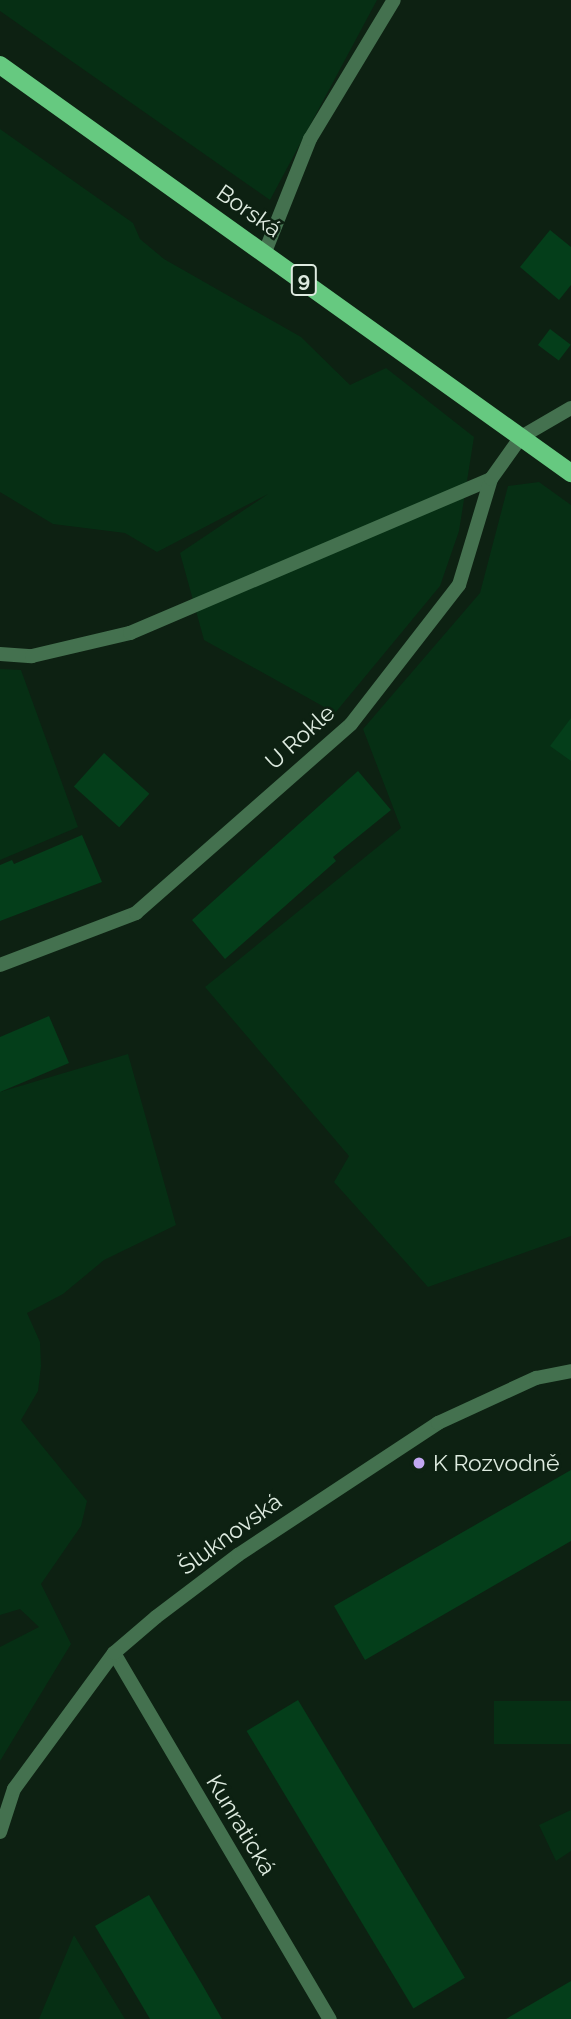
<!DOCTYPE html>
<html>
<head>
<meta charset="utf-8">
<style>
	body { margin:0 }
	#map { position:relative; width:571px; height:2019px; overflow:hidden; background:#0d2112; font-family:Raleway,sans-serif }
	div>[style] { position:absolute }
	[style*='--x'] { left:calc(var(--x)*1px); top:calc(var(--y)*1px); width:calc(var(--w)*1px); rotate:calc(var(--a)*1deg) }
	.green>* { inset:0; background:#062f14; transform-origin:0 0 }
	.building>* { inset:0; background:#043e1a; transform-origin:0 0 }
	.service>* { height:14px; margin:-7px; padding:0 7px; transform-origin:7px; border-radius:7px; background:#44714f }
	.minor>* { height:14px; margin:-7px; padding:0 7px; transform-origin:7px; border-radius:7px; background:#44714f }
	.primary>* { height:18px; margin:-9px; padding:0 9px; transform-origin:9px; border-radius:9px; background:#66c980 }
	.dots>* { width:19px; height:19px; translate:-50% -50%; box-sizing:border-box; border:4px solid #0d2112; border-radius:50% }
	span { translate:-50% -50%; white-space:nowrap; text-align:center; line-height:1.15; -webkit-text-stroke:5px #0d2112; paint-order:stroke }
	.shield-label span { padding:2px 5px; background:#0d2112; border:2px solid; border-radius:5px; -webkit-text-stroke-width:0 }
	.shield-label { font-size:21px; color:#deebe0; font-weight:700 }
	.street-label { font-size:23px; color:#deebe0 }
	.poi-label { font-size:23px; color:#deebe0 }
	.left { translate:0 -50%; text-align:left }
</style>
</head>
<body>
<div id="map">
	<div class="green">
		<i style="clip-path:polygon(0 0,377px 0,270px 200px,0 11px)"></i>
		<i style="clip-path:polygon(0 129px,133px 223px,140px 239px,164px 259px,301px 337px,350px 385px,386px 368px,474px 437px,459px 531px,440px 586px,335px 713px,204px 640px,180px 553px,268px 494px,157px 552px,125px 533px,53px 524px,0 492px)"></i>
		<i style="clip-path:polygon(539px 482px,571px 505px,571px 1236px,428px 1287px,334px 1182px,349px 1156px,205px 987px,401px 828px,363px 729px,480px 593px,508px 486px)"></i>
		<i style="clip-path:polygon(0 669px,21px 670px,78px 827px,0 860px)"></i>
		<i style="clip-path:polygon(128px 1054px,176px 1225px,104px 1260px,63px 1294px,27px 1313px,40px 1342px,41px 1366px,38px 1391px,21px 1420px,87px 1501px,81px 1526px,41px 1584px,71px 1644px,0 1761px,0 1647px,39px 1627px,20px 1609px,0 1615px,0 1092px)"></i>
		<i style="left:571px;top:1701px;width:43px;height:77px;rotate:90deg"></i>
		<i style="clip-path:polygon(571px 1810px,571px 1851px,556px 1861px,539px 1825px)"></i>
		<i style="clip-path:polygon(74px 1935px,89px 1960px,125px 2019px,39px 2019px)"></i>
	</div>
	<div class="building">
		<i style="clip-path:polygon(550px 230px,571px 247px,571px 285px,559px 300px,520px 267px)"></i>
		<i style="left:550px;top:329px;width:26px;height:20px;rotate:37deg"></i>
		<i style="clip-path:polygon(571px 718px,571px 761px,550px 746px)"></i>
		<i style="left:104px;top:753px;width:61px;height:45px;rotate:42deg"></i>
		<i style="clip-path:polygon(358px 771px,391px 810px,333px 857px,336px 861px,225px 959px,192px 920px)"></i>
		<i style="clip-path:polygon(82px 835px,102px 882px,0 921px,0 865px,12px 860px,14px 864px)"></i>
		<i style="clip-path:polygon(49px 1016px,69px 1063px,0 1092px,0 1037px)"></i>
		<i style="clip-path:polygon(571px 1470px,571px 1541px,365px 1660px,334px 1606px)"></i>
		<i style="left:298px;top:1700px;width:324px;height:60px;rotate:59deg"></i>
		<i style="clip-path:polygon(149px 1895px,203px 1986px,222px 2019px,150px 2019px,95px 1926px)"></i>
		<i style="clip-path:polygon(571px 1981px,571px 2019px,506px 2019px)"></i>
	</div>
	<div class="service">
		<i style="--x:265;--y:252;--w:122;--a:-68.3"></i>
		<i style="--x:310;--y:139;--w:162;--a:-58.9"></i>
		<i style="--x:0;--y:654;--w:32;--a:4"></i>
		<i style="--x:32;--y:656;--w:101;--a:-13.2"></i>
		<i style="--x:130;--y:633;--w:392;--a:-23.1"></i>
	</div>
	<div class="minor">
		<i style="--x:0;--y:965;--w:146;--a:-20.9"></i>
		<i style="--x:136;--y:913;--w:286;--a:-41.3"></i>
		<i style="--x:351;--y:724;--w:176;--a:-52.2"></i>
		<i style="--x:459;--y:585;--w:111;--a:-73.2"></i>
		<i style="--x:491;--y:479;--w:52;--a:-54.5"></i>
		<i style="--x:521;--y:437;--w:58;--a:-30.1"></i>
		<i style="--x:114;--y:1653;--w:425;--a:59.5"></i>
		<i style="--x:0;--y:1832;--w:45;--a:-72"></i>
		<i style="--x:14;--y:1789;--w:169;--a:-53.7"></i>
		<i style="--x:114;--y:1653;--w:55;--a:-40.6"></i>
		<i style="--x:156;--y:1617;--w:103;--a:-37.1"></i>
		<i style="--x:238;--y:1555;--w:240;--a:-33.4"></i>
		<i style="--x:438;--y:1423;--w:108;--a:-24.7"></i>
		<i style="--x:536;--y:1378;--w:36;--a:-11"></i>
	</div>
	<div class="primary">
		<i style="--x:0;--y:65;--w:702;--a:35.55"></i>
	</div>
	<div class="dots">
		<i style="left:419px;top:1463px;background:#c2a7f2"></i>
	</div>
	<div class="shield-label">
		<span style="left:304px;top:280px">9</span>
	</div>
	<div class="street-label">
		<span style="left:249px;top:211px;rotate:35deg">Borská</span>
		<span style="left:300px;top:737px;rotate:-42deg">U Rokle</span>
		<span style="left:230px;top:1534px;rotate:-36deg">Šluknovská</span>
		<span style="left:241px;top:1825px;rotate:59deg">Kunratická</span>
	</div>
	<div class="poi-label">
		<span class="left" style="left:433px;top:1463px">K Rozvodně</span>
	</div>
</div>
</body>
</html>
